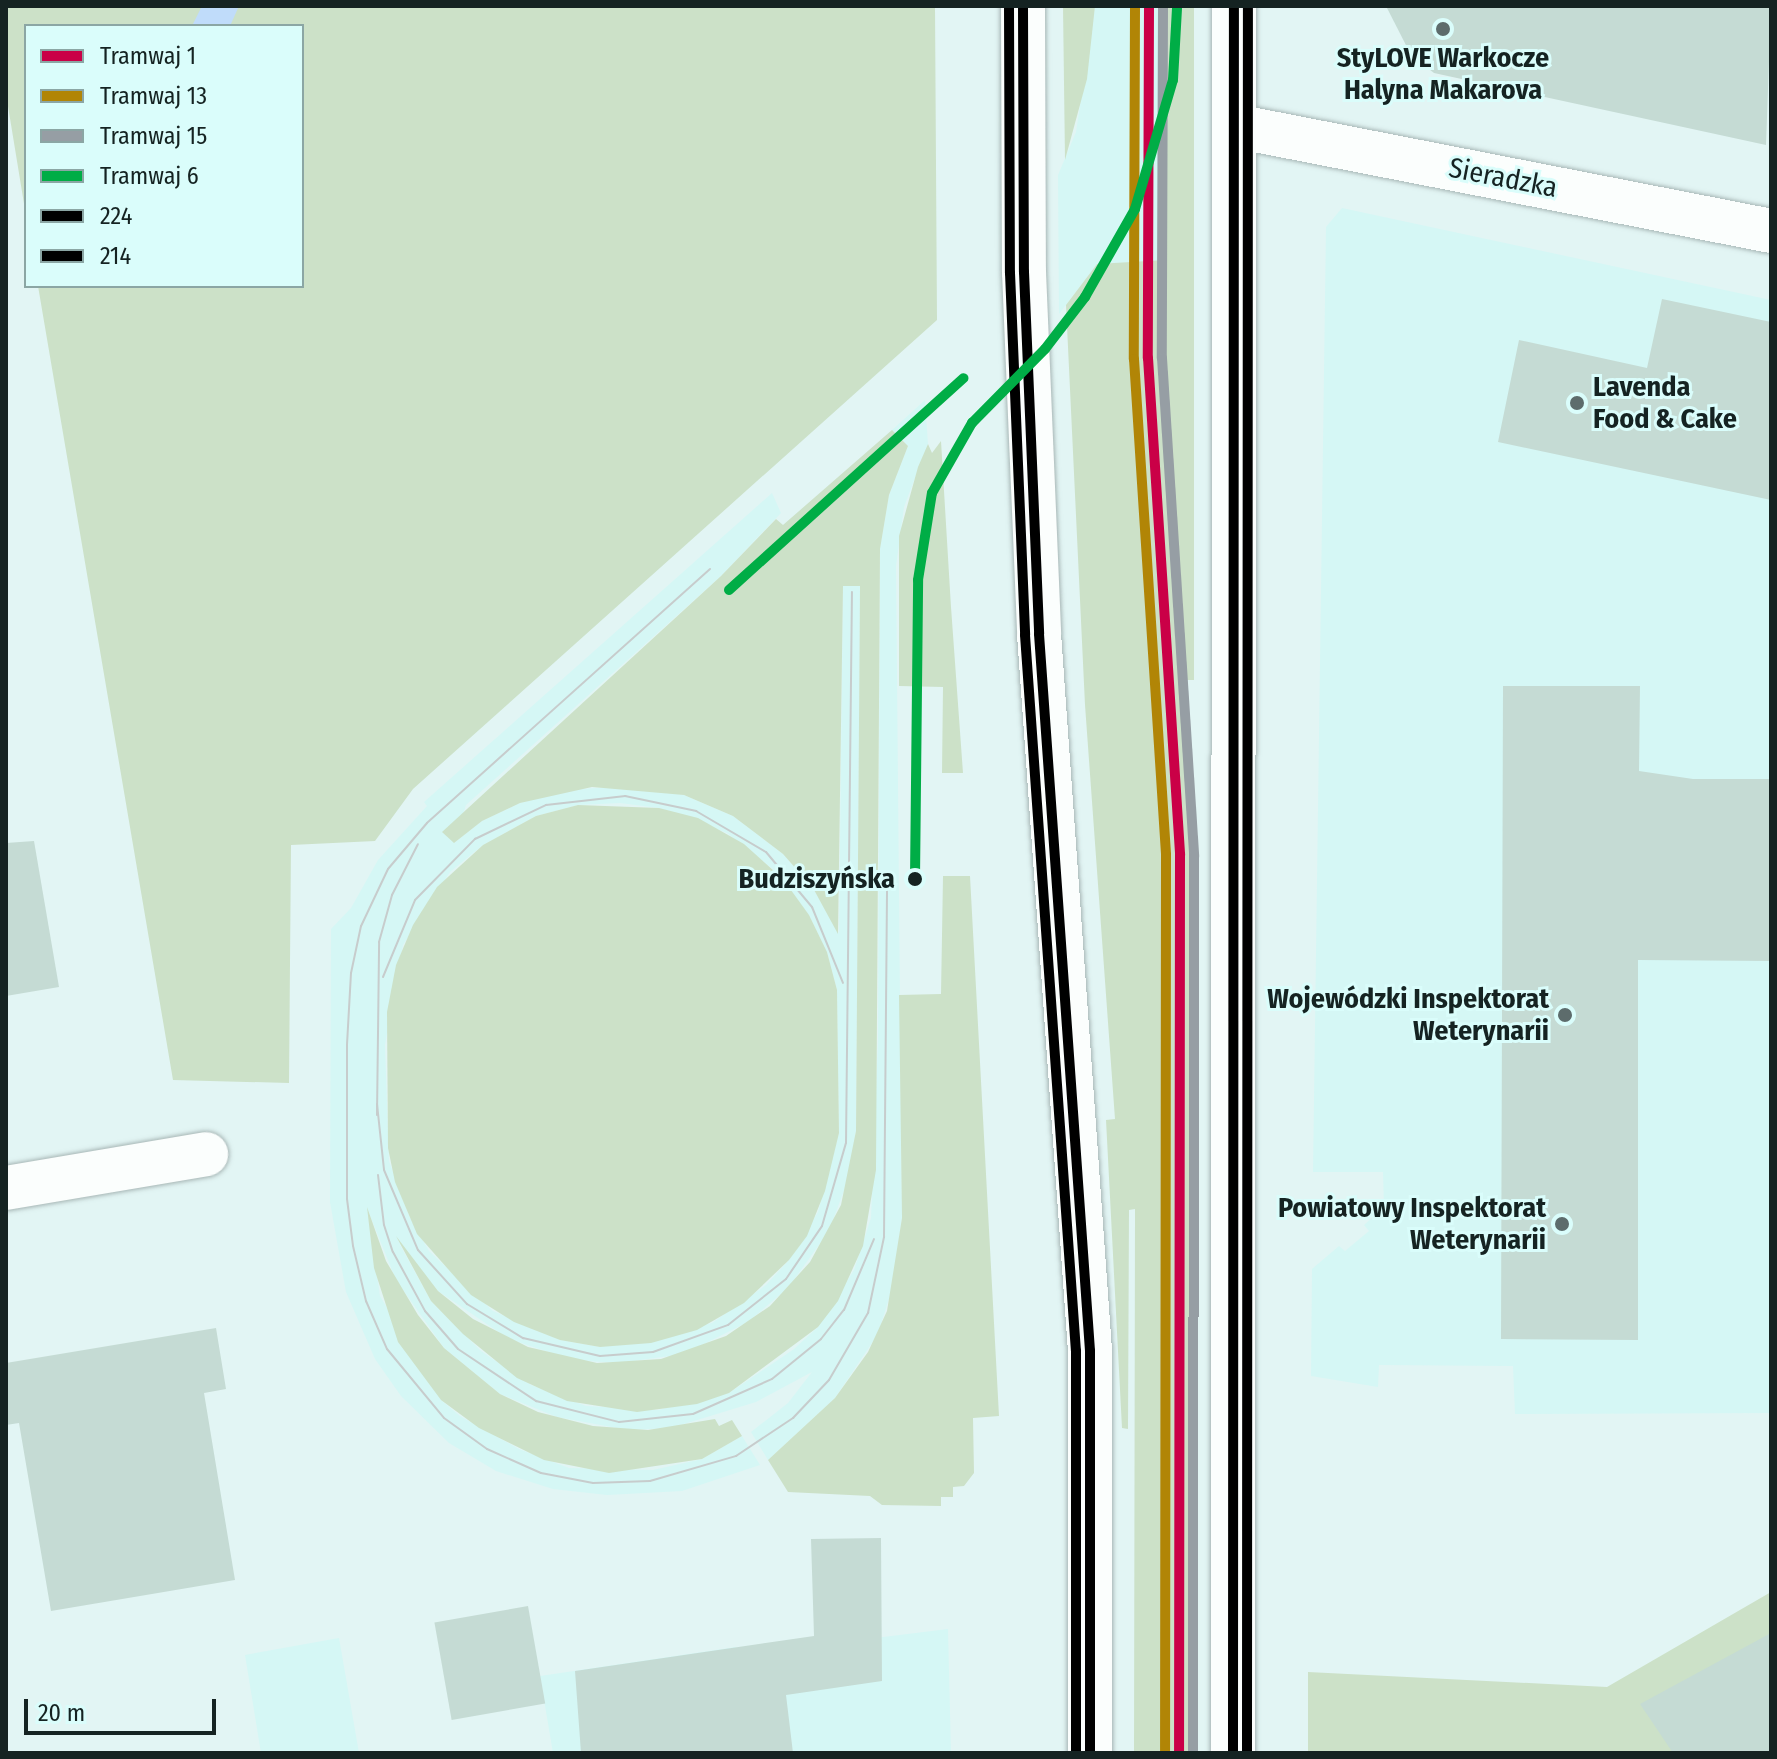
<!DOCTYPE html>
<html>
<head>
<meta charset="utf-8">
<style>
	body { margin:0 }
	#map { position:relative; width:1777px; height:1759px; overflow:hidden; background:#e2f5f4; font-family:"Fira Sans Condensed",sans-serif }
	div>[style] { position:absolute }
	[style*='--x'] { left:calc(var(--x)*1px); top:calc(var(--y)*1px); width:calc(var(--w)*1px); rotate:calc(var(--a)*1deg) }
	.built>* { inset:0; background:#d5f7f5 }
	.green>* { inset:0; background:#cce1c8 }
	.water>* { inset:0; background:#c0dcfa }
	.building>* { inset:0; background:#c5dbd4; transform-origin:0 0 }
	.roads { filter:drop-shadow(0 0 2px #a8b7b6) drop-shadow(0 0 2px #a8b7b6) }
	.street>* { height:44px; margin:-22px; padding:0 22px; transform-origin:22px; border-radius:22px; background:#fbfefd }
	.secondary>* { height:44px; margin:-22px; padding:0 22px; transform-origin:22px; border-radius:22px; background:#fbfefd }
	.tram>* { height:2px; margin:-1px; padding:0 1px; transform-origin:1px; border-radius:1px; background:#c7cccc }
	.bus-1>* { height:10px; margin:-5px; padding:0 5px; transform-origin:5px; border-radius:5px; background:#000 }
	.bus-2>* { height:10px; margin:-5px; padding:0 5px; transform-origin:5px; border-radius:5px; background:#000 }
	.tram-1>* { height:10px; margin:-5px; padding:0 5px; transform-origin:5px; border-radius:5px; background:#ca0047 }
	.tram-2>* { height:10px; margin:-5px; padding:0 5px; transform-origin:5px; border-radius:5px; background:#b18506 }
	.tram-3>* { height:10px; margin:-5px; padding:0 5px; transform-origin:5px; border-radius:5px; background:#969ea4 }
	.tram-4>* { height:10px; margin:-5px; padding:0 5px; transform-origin:5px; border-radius:5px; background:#00ad46 }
	.dots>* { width:22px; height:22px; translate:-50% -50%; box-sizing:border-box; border:4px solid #dafdfb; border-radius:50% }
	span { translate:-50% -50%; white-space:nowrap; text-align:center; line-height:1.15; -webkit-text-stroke:6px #dafdfb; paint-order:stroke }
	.poi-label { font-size:28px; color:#152322; font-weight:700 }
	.left { translate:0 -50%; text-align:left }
	.right { translate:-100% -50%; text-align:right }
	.street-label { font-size:28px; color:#152322 }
	.stop-label { font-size:28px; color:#152322; font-weight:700 }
	.frame { position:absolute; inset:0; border:8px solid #152322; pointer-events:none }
	.legend { position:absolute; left:24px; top:24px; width:280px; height:264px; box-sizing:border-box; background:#dafdfb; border:2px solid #8ba6a4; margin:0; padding:10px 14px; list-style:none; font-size:24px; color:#152322 }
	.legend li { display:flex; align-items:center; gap:16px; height:40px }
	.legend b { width:40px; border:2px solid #8ba6a4 }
	.scale { position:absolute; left:24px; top:1699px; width:192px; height:36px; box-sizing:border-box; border:4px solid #152322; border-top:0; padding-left:10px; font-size:24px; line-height:28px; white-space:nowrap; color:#152322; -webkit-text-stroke:6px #dafdfb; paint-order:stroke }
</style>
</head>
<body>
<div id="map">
	<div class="built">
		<i style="clip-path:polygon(1095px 6px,1165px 6px,1165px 261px,1097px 264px,1059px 314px,1058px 175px,1076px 132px)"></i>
		<i style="clip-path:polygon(1342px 208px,1771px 300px,1771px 1413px,1515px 1414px,1513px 1366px,1379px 1365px,1378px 1387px,1311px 1376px,1312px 1269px,1339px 1246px,1345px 1251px,1369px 1231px,1364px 1225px,1384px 1207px,1383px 1172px,1313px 1172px,1326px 227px)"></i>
		<i style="clip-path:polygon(evenodd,925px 400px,928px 444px,904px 507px,896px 566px,902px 1218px,892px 1289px,878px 1334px,835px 1398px,768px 1460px,751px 1432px,788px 1403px,812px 1372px,756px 1402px,671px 1428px,628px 1430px,557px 1417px,500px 1394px,444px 1348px,396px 1280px,368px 1211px,380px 1296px,441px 1400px,460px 1416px,519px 1449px,569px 1468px,653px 1470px,702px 1459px,742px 1436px,760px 1465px,682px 1491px,607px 1495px,553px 1489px,496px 1471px,449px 1443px,401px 1396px,375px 1359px,346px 1292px,330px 1202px,331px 929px,351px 908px,378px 860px,427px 806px,424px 802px,772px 493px,781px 513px,721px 576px,466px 805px,454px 843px,482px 821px,520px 803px,568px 790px,623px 786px,684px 795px,733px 816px,783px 854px,813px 888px,839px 933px,843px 585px,860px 586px,856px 1131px,849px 1177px,829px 1231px,788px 1288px,748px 1322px,684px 1354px,619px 1363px,573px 1360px,509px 1339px,438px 1291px,399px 1243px,431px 1301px,481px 1351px,531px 1385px,586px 1406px,658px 1410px,729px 1393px,794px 1349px,818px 1327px,854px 1270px,871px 1218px,878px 1040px,880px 548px,889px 495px,908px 446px,892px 430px,925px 400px,620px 803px,659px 808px,727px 833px,774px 870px,809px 915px,827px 952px,837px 990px,839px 1133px,818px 1212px,789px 1260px,766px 1285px,712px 1323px,600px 1347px,560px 1340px,493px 1311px,429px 1251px,409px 1216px,389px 1161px,385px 1045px,403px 945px,450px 872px,483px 845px,536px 816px,578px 805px,620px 803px)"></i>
		<i style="clip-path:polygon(948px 1629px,951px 1753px,553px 1753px,540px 1676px,736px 1647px,737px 1655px)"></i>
		<i style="clip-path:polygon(339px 1638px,359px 1753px,261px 1753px,245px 1655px)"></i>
	</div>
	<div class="green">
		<i style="clip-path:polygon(6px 6px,935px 6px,937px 320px,413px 789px,375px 841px,291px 845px,289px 1083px,173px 1080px,38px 286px,302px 286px,302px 26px,26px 26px,26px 216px,6px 94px)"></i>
		<i style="clip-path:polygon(1063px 6px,1095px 6px,1087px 79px,1065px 160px)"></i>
		<i style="clip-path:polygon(1165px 6px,1194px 6px,1194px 680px,1187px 680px,1185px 663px,1179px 664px,1190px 851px,1189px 1753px,1134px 1753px,1135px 1209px,1129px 1210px,1128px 1429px,1122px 1428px,1106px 1120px,1115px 1119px,1085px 705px,1066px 305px,1097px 264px,1165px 260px)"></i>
		<i style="clip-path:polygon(892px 430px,908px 446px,889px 495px,880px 549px,876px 1170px,863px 1246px,838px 1301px,818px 1327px,729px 1393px,697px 1404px,637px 1412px,567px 1401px,517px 1378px,463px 1334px,431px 1301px,396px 1236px,438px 1291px,473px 1319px,528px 1347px,597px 1363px,661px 1359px,726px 1336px,770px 1306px,810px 1262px,841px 1205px,856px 1131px,860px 586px,843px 586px,838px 934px,813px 888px,783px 854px,733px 816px,684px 795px,592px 787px,520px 803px,482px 821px,454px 843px,442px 832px,721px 576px,776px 519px,783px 525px)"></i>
		<i style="clip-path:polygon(941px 441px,951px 607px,963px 773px,942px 773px,943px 687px,899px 686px,899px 536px,918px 467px,928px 444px,932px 453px)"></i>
		<i style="clip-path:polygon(578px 805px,659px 808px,698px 818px,744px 844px,783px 879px,809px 915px,827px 952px,837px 990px,839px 1133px,825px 1191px,807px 1236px,789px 1260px,744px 1303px,697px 1330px,651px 1343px,600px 1347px,560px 1340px,514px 1322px,471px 1295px,417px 1234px,395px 1182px,388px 1148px,387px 1012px,396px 965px,413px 925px,437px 887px,483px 845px,536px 816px)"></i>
		<i style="clip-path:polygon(943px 876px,970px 876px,999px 1416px,973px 1418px,974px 1473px,964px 1486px,953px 1487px,953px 1497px,941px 1497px,941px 1506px,882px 1505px,870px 1496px,788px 1492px,768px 1460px,835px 1398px,868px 1352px,887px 1311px,902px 1218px,899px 995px,941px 994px)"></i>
		<i style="clip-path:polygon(367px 1207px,386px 1261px,418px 1315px,444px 1348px,500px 1394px,538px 1412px,593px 1426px,648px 1430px,715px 1419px,719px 1426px,732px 1420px,742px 1436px,702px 1459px,609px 1473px,544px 1460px,479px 1428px,441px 1400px,398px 1342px,374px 1268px)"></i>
		<i style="clip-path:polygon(1771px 1592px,1771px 1753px,1308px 1753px,1308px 1672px,1607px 1687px)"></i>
	</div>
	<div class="water">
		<i style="clip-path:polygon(202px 6px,239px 6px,230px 26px,192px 26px)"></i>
	</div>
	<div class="building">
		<i style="clip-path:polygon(1386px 6px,1771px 6px,1766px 145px,1434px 73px,1411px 55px)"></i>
		<i style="clip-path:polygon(1662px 299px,1771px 322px,1771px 500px,1498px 442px,1519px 340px,1647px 368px)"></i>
		<i style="clip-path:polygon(1503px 686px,1640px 686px,1639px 771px,1693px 779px,1771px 779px,1771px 961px,1638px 960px,1638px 1340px,1501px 1339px)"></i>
		<i style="clip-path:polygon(34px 841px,59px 987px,6px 996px,6px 843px)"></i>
		<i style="clip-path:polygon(216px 1328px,226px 1389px,204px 1393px,235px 1580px,51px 1611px,19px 1423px,6px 1425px,6px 1363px)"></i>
		<i style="clip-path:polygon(881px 1538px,882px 1681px,786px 1695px,793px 1753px,581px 1753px,575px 1671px,814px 1636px,811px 1539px)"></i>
		<i style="left:528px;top:1606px;width:99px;height:95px;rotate:80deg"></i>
		<i style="clip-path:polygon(1771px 1633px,1771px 1753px,1673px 1753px,1640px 1704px)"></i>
	</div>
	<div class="roads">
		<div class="street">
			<i style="--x:1235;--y:126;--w:546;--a:11.08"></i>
			<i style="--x:6;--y:1188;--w:203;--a:-9.6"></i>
		</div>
		<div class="secondary">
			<i style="--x:1023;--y:6;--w:266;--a:89.8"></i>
			<i style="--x:1024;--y:272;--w:362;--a:87.6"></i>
			<i style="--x:1039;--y:634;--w:719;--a:85.93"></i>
			<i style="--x:1090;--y:1351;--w:402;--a:90"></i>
			<i style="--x:1233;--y:1753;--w:1747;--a:-89.97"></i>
		</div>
	</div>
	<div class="tram">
		<i style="--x:710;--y:569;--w:380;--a:138.1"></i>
		<i style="--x:427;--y:823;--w:60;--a:130.3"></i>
		<i style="--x:388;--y:869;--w:63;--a:115.3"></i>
		<i style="--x:361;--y:926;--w:48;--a:102"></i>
		<i style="--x:351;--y:973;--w:72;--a:93.2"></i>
		<i style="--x:347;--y:1045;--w:154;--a:90"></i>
		<i style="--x:347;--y:1199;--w:47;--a:82.7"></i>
		<i style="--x:353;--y:1246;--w:57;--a:76.7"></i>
		<i style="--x:366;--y:1301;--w:52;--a:66.4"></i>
		<i style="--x:387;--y:1349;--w:89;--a:50.4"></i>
		<i style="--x:444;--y:1418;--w:53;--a:35.8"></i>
		<i style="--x:487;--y:1449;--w:59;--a:24"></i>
		<i style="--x:541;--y:1473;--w:53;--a:10.9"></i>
		<i style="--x:593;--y:1483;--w:57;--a:-2"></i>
		<i style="--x:650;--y:1481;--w:90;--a:-16.2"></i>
		<i style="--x:736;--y:1456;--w:69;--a:-33.7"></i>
		<i style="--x:793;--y:1418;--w:52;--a:-46.5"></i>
		<i style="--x:829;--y:1380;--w:78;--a:-59.8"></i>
		<i style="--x:868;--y:1313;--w:78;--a:-78.1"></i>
		<i style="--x:884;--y:1237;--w:358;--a:-89.5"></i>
		<i style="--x:383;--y:977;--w:83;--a:-67.4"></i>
		<i style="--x:415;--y:900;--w:86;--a:-45.5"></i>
		<i style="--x:475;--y:839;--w:79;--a:-25.6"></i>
		<i style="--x:546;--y:805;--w:80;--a:-6.5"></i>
		<i style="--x:625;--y:796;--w:73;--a:11.9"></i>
		<i style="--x:696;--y:811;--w:81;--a:30.4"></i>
		<i style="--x:766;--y:852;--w:72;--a:50.1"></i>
		<i style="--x:812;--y:907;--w:82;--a:67.8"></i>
		<i style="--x:377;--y:1104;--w:66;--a:83.9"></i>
		<i style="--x:384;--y:1170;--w:87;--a:67"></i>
		<i style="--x:418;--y:1250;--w:73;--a:47.8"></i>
		<i style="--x:467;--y:1304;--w:66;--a:31.3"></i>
		<i style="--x:523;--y:1338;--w:79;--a:13.2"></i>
		<i style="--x:600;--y:1356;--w:53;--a:-4.3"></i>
		<i style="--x:653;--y:1352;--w:80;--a:-19.8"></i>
		<i style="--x:728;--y:1325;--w:74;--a:-38.4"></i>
		<i style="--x:786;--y:1279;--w:64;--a:-55.8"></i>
		<i style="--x:822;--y:1226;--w:86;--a:-73.9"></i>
		<i style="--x:846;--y:1143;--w:551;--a:-89.38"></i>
		<i style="--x:377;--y:1115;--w:173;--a:-89.3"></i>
		<i style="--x:379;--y:942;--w:49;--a:-74.5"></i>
		<i style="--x:392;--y:895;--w:57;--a:-63"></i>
		<i style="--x:378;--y:1175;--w:50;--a:83.2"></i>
		<i style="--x:384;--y:1225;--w:28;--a:72"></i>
		<i style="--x:393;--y:1252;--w:67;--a:61.5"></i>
		<i style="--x:425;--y:1311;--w:50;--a:49"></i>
		<i style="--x:458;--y:1349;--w:94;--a:33.7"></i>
		<i style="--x:536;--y:1401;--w:86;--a:14.2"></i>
		<i style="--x:619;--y:1422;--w:74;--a:-6.2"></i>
		<i style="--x:693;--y:1414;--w:86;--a:-23.9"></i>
		<i style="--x:772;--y:1379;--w:63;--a:-39.2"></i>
		<i style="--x:821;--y:1339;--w:37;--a:-52"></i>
		<i style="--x:844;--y:1310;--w:77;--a:-67.1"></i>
	</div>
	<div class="bus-1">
		<i style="--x:1023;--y:6;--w:266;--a:89.8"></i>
		<i style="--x:1024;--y:272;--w:362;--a:87.6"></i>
		<i style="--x:1039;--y:634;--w:719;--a:85.93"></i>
		<i style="--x:1090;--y:1351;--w:402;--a:90"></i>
		<i style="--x:1233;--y:1753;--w:1747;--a:-89.97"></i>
	</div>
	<div class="bus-2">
		<i style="--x:1009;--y:6;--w:267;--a:89.8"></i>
		<i style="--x:1010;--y:273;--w:362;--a:87.6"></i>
		<i style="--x:1025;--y:635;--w:718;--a:85.93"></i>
		<i style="--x:1076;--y:1351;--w:402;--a:90"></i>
		<i style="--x:1247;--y:1753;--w:1747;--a:-89.97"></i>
	</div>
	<div class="tram-1">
		<i style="--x:1149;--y:6;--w:352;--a:90.2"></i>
		<i style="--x:1148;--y:358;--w:498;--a:86.3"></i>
		<i style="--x:1180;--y:855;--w:898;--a:90.06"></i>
	</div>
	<div class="tram-2">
		<i style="--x:1135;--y:6;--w:353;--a:90.2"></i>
		<i style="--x:1134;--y:359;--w:497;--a:86.3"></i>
		<i style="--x:1166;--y:855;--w:898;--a:90.06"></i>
	</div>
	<div class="tram-3">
		<i style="--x:1163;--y:6;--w:352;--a:90.2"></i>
		<i style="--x:1162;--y:358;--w:498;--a:86.3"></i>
		<i style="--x:1194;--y:855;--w:898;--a:90.06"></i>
	</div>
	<div class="tram-4">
		<i style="--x:729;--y:590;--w:316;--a:-42.1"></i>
		<i style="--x:915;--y:879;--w:299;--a:-89.4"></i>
		<i style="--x:918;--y:580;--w:88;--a:-80.9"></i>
		<i style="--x:932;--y:493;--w:81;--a:-60.3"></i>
		<i style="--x:972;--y:423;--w:104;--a:-45.4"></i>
		<i style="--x:1045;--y:349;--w:66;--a:-52.4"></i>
		<i style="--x:1085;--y:297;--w:101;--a:-60.4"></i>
		<i style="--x:1135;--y:209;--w:134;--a:-73.6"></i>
		<i style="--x:1173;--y:80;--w:72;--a:-86.8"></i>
	</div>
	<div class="dots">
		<i style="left:1443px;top:29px;background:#5d6c6c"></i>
		<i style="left:1577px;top:403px;background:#5d6c6c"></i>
		<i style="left:915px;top:879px;background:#152322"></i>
		<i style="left:1565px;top:1015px;background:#5d6c6c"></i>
		<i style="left:1562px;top:1224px;background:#5d6c6c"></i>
	</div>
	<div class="poi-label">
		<span style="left:1443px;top:74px">StyLOVE Warkocze<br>Halyna Makarova</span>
		<span class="left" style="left:1593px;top:403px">Lavenda<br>Food &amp; Cake</span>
		<span class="right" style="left:1549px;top:1015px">Wojewódzki Inspektorat<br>Weterynarii</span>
		<span class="right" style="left:1546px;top:1224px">Powiatowy Inspektorat<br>Weterynarii</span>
	</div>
	<div class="street-label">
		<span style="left:1503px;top:178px;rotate:11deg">Sieradzka</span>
	</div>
	<div class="stop-label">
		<span class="right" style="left:895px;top:879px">Budziszyńska</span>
	</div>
	<div class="frame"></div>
	<ul class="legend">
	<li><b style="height:10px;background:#ca0047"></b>Tramwaj 1</li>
	<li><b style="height:10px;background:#b18506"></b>Tramwaj 13</li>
	<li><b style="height:10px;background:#969ea4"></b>Tramwaj 15</li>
	<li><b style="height:10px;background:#00ad46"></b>Tramwaj 6</li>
	<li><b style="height:10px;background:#000"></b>224</li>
	<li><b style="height:10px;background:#000"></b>214</li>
	</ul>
	<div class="scale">20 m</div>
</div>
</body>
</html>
